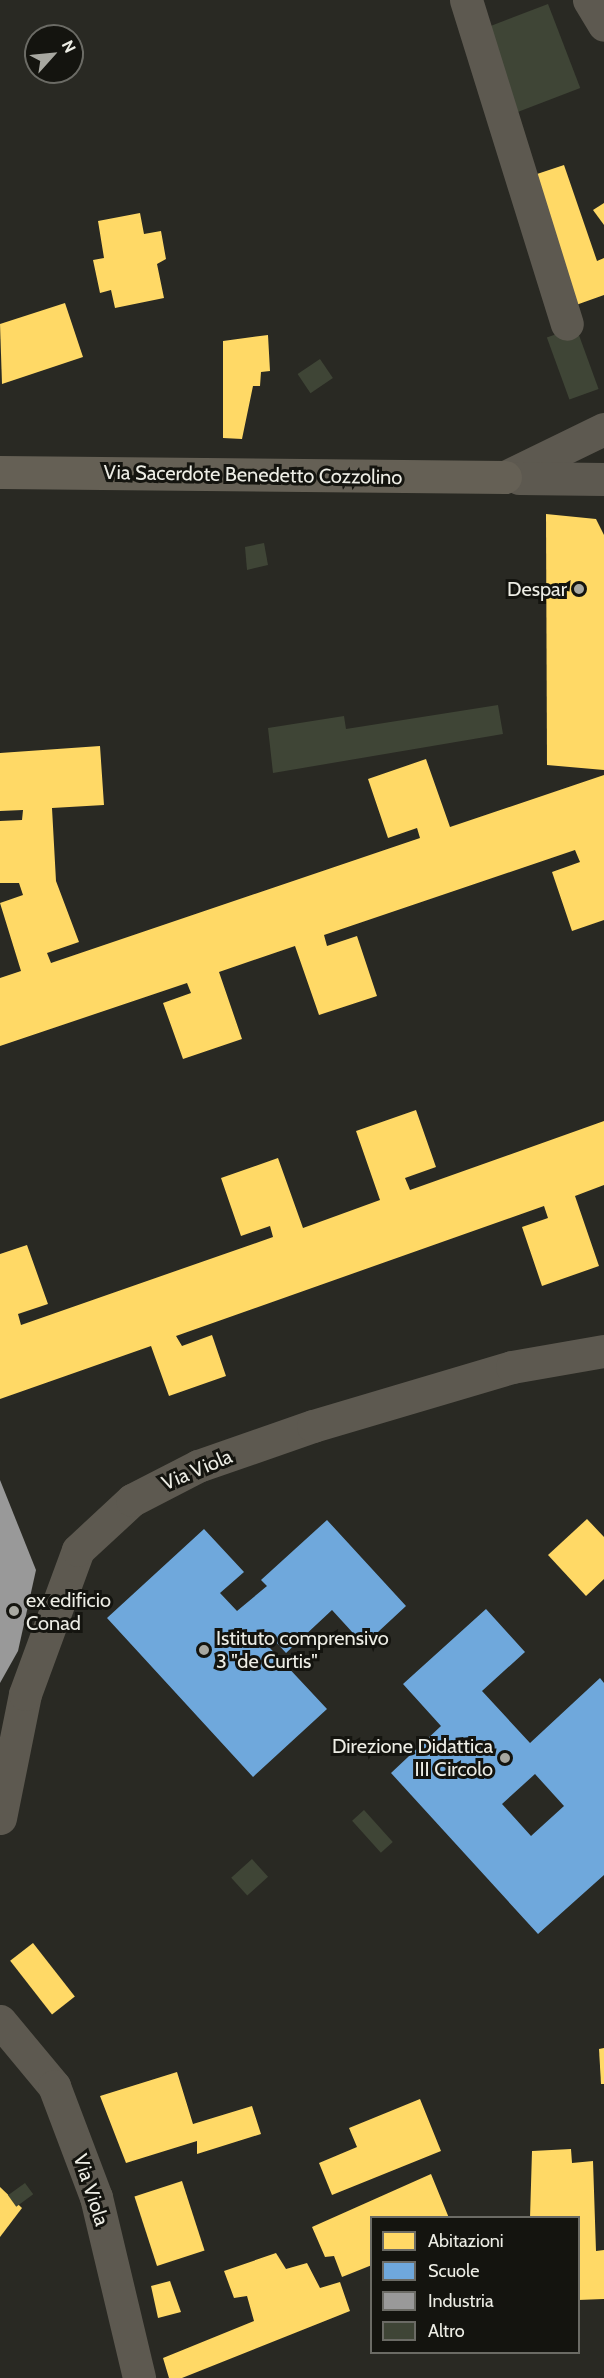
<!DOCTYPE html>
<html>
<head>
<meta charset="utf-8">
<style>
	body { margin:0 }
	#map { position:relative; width:604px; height:2378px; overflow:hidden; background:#292923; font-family:Cabin,sans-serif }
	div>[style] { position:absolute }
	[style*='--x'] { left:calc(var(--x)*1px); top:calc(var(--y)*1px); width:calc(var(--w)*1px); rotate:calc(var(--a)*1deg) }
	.homes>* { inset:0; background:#ffd966; transform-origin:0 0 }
	.schools>* { inset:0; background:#6fa8dc }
	.industry>* { inset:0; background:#999 }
	.building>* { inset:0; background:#3f4536; transform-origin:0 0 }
	.minor>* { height:33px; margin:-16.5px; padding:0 16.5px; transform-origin:16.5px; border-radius:16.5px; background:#5d5950 }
	.major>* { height:33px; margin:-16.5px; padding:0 16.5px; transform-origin:16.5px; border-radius:16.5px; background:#656055 }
	.dots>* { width:16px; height:16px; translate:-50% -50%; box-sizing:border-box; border:3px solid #14140f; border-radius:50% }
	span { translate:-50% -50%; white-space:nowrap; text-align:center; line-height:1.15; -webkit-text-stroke:6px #14140f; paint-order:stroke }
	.street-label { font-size:20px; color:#edede5 }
	.poi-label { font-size:20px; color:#edede5 }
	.right { translate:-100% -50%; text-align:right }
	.left { translate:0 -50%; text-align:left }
	.legend { position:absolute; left:370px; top:2216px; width:210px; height:138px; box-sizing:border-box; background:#14140f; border:2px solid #6b6b65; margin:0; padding:8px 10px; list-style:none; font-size:18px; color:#edede5 }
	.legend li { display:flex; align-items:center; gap:12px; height:30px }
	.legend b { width:30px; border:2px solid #6b6b65 }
	.north { position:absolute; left:24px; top:24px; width:60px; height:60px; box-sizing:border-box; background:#14140f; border:2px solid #6b6b65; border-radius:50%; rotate:63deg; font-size:16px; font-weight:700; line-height:24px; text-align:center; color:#edede5 }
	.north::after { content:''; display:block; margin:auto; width:21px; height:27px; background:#a8a8a1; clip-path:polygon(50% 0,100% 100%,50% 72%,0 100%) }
</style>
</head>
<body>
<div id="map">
	<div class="homes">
		<i style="clip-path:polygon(564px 165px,597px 261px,604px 258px,604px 295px,576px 305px,528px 177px)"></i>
		<i style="clip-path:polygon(604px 203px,604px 225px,593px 210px)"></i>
		<i style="clip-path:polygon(140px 213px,144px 234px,161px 231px,166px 259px,157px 264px,164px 298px,115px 308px,111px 290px,100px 293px,93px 260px,104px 258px,98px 221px)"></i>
		<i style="clip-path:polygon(65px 303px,83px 357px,2px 384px,0 324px)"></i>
		<i style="clip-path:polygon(268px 335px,270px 371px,261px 372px,260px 386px,253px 386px,242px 439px,223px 438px,223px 341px)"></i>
		<i style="clip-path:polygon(546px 514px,596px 519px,604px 535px,604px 770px,547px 765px)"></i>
		<i style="clip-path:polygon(100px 746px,104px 805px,52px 808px,56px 881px,79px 942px,47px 953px,51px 963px,420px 838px,417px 828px,388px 838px,368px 779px,426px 759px,450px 827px,604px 775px,604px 920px,572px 931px,552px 872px,580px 862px,575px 850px,324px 935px,327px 946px,357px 936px,377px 996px,319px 1015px,295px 946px,219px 972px,242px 1039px,183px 1059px,163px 1003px,191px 993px,187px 983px,0 1046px,0 978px,21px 971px,0 903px,23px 895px,19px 883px,0 883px,0 821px,22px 820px,23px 810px,0 811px,0 753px)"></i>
		<i style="clip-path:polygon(416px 1110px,436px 1167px,405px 1178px,410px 1190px,604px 1121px,604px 1185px,575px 1196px,599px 1266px,542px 1286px,522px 1227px,548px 1218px,544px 1206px,176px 1336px,182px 1346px,212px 1335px,226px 1376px,169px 1396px,151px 1346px,0 1399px,0 1254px,27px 1245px,48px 1304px,18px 1314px,21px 1325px,273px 1237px,270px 1226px,241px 1236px,221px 1178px,278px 1158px,303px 1228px,380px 1200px,356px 1131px)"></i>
		<i style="clip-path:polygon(587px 1519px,604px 1537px,604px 1579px,586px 1596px,548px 1555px)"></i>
		<i style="left:33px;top:1943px;width:68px;height:29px;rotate:52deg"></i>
		<i style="clip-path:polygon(604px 2048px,604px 2084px,601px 2084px,599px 2049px)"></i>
		<i style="clip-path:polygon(177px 2072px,193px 2124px,252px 2106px,261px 2134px,197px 2154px,197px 2141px,126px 2163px,100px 2096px)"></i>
		<i style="clip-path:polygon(420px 2099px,441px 2151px,332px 2195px,319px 2163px,357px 2147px,349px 2128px)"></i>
		<i style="clip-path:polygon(571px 2149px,572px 2163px,593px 2161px,596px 2251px,604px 2250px,604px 2299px,578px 2300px,578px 2218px,530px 2218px,532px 2151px)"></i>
		<i style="clip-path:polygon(431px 2174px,449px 2218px,372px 2218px,372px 2265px,342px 2277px,334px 2256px,325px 2257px,312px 2227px)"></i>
		<i style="left:182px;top:2181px;width:73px;height:50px;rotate:72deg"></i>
		<i style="clip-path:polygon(0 2187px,22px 2208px,0 2237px)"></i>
		<i style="clip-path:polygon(276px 2253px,286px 2269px,307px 2263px,320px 2288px,340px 2282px,350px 2311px,182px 2378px,169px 2378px,163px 2358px,254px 2321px,247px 2296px,234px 2298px,224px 2271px)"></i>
		<i style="clip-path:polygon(170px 2281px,181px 2312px,158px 2318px,151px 2286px)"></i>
	</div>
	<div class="schools">
		<i style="clip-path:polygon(327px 1520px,406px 1606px,364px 1645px,332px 1610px,286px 1653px,275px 1641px,269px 1647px,327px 1709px,253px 1777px,107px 1618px,204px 1529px,244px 1572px,220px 1593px,237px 1611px,267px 1586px,261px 1580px)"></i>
		<i style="clip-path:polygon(evenodd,486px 1609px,525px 1652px,482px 1691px,530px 1743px,600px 1678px,604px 1683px,604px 1875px,538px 1934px,391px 1773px,441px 1726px,403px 1684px,486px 1609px,535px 1774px,564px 1806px,531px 1836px,502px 1804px,535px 1774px)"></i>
	</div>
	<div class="industry">
		<i style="clip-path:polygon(0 1480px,36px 1570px,18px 1651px,0 1683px)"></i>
	</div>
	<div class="building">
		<i style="left:548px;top:4px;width:90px;height:67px;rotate:69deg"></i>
		<i style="left:576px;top:327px;width:66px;height:31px;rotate:70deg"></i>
		<i style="left:320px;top:359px;width:23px;height:27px;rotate:56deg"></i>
		<i style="clip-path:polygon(264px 543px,268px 565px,247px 570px,245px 547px)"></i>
		<i style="clip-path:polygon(498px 705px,503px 734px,273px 773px,268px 728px,344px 716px,346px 729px)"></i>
		<i style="left:364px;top:1810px;width:43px;height:16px;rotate:48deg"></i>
		<i style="left:252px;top:1859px;width:24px;height:28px;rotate:48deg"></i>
		<i style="left:25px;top:2183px;width:14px;height:21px;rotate:54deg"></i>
	</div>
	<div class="minor">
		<i style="--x:466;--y:0;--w:339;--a:72.7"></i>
		<i style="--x:589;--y:0;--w:29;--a:59"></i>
		<i style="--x:505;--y:477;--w:110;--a:-25.9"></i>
		<i style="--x:519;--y:478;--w:85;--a:0.7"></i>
		<i style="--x:0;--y:1818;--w:126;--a:-78.6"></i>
		<i style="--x:25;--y:1694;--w:153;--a:-69.8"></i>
		<i style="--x:78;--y:1550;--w:74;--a:-42.8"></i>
		<i style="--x:132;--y:1500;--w:74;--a:-27.3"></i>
		<i style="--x:198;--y:1466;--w:122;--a:-19.2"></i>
		<i style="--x:313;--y:1426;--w:208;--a:-16.5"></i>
		<i style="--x:512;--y:1367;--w:93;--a:-9.9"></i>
		<i style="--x:0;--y:2021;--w:85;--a:50.3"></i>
		<i style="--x:54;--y:2086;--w:119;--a:69.3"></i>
		<i style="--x:96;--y:2197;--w:186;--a:76.6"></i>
	</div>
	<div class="major">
		<i style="--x:0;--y:472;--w:505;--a:0.57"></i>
	</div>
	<div class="dots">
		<i style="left:579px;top:589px;background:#a8a8a1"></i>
		<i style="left:14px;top:1611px;background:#a8a8a1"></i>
		<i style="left:204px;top:1650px;background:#a8a8a1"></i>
		<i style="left:505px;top:1758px;background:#a8a8a1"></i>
	</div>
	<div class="street-label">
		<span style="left:253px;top:475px;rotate:1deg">Via Sacerdote Benedetto Cozzolino</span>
		<span style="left:197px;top:1470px;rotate:-23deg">Via Viola</span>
		<span style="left:91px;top:2190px;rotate:72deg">Via Viola</span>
	</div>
	<div class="poi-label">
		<span class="right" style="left:567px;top:589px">Despar</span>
		<span class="left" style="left:26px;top:1612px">ex edificio<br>Conad</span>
		<span class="left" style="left:216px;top:1650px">Istituto comprensivo<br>3 "de Curtis"</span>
		<span class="right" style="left:493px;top:1758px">Direzione Didattica<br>III Circolo</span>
	</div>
	<ul class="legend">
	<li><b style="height:16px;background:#ffd966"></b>Abitazioni</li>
	<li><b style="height:16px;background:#6fa8dc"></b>Scuole</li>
	<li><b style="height:16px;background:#999"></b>Industria</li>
	<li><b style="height:16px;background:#3f4536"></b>Altro</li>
	</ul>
	<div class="north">N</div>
</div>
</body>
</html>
